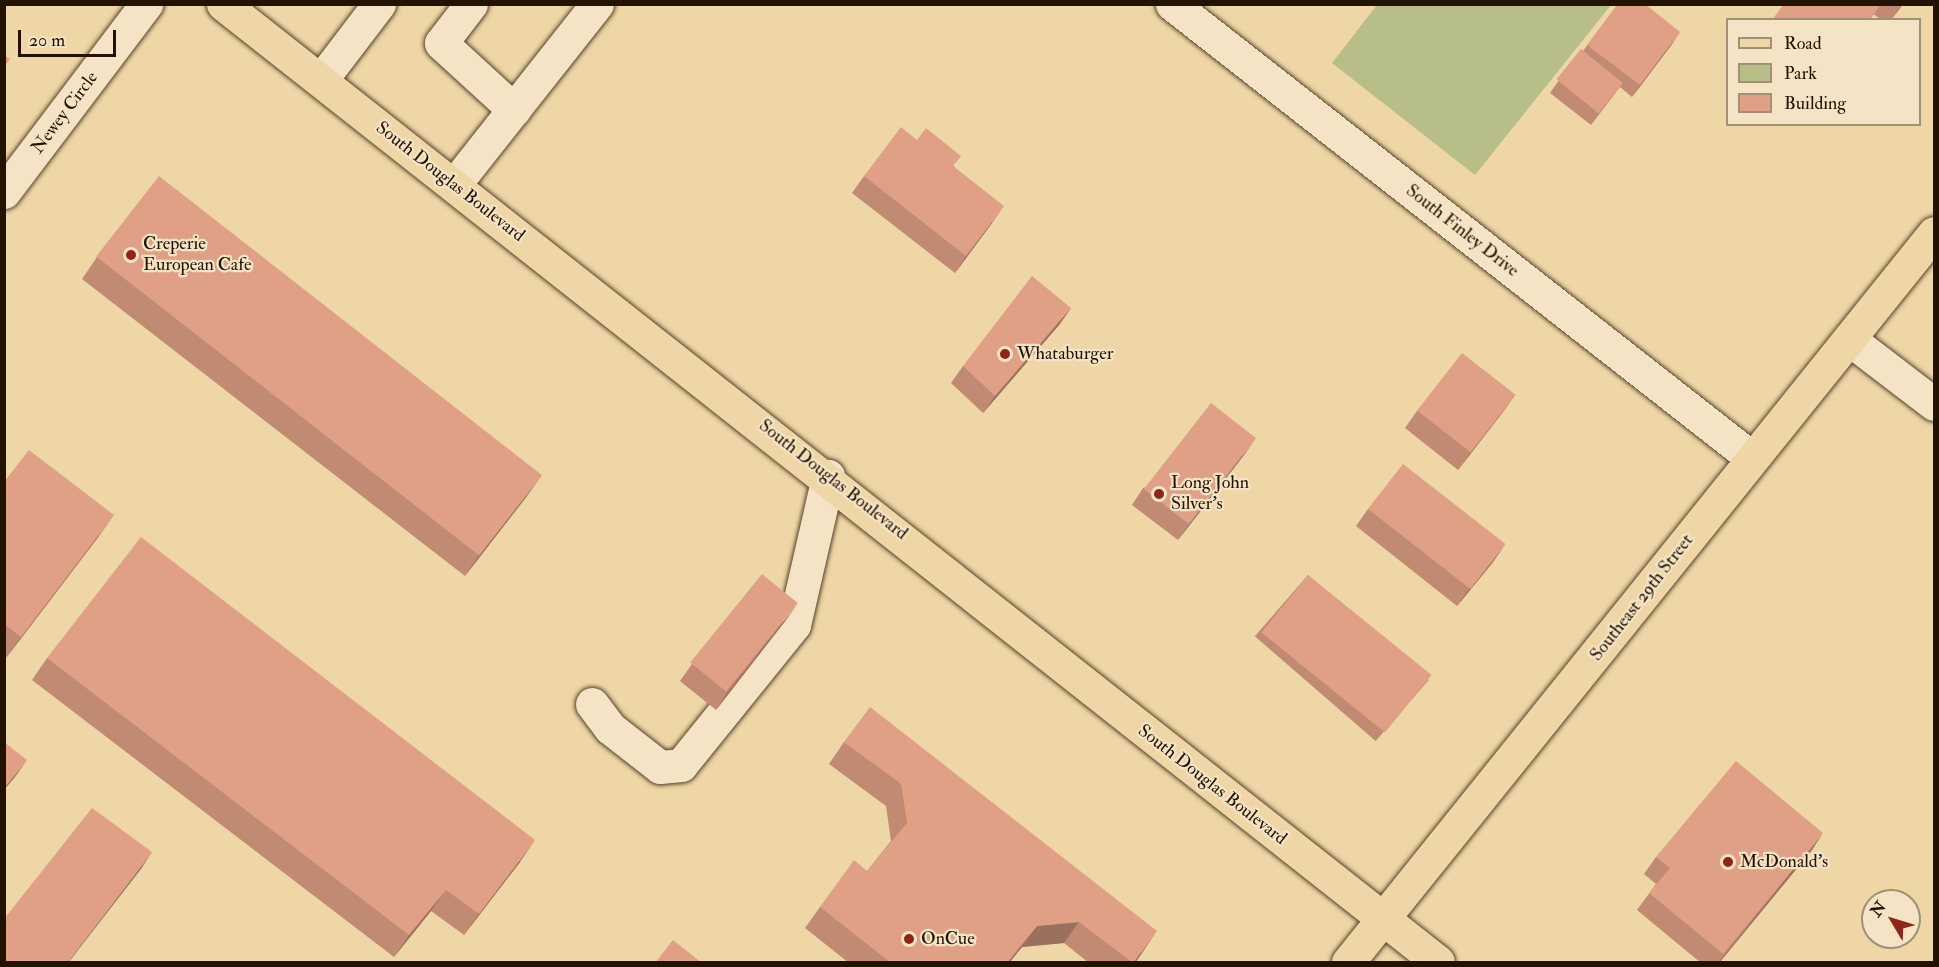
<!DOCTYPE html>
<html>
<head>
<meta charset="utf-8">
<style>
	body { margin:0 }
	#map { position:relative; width:1939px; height:967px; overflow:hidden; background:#eed6a6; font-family:"IM FELL Double Pica",serif }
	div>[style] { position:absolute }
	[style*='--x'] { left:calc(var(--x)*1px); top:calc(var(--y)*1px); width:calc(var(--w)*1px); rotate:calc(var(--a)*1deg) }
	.green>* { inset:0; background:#b7be88 }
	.roads { filter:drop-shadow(0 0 2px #55432a) drop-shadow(0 0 2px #55432a) }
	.minor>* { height:33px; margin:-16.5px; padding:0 16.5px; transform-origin:16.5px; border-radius:16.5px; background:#f4e4c5 }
	.major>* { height:33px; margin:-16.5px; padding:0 16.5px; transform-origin:16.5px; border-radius:16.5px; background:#eed6a6 }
	.wall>* { inset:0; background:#c08a73; transform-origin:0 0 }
	.shaded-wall>* { inset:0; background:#9c705e }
	.building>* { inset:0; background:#dfa086; transform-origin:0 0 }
	.dots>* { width:16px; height:16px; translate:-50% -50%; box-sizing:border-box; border:3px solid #f4e4c5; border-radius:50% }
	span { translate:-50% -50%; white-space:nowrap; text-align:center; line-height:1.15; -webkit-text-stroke:4.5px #f4e4c5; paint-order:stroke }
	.street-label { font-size:18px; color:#221200 }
	.poi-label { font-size:18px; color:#221200 }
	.left { translate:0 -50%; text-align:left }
	.frame { position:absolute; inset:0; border:6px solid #221200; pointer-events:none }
	.legend { position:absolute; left:1726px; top:18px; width:195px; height:108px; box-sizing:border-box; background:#f4e4c5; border:2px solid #a09076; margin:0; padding:8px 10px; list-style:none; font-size:18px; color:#221200 }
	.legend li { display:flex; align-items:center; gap:12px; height:30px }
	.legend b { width:30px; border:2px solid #a09076 }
	.north { position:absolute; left:1861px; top:889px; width:60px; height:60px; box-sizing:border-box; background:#f4e4c5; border:2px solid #a09076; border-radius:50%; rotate:308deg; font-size:16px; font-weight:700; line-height:24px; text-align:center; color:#221200 }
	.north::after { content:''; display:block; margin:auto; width:21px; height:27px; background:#8f2418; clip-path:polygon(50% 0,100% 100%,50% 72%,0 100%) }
	.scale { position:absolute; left:18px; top:30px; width:98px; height:27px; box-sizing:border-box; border:3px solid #221200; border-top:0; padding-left:8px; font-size:18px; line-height:21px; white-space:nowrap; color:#221200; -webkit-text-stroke:4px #f4e4c5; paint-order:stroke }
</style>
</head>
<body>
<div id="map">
	<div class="green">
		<i style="clip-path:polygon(1377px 5px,1377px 4px,1611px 5px,1475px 175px,1332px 63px)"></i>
	</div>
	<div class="roads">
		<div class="minor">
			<i style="--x:471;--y:4;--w:49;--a:127.6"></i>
			<i style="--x:441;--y:43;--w:99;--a:42.5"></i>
			<i style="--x:1172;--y:4;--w:737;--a:38.05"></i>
			<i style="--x:321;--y:80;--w:96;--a:-52.7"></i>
			<i style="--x:454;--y:185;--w:231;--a:-51.7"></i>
			<i style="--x:4;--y:192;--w:236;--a:-52.9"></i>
			<i style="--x:1849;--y:339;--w:107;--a:37.4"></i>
			<i style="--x:592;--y:704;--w:30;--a:53"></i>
			<i style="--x:610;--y:728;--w:63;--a:38"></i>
			<i style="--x:660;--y:767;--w:21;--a:-5"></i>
			<i style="--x:681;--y:765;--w:180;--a:-51.1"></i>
			<i style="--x:794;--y:625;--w:153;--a:-77.1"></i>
		</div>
		<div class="major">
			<i style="--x:223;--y:4;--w:1547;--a:38.25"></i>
			<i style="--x:1348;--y:962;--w:935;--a:-51.21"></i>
		</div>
	</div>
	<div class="wall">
		<i style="clip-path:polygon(1618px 4px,1672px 44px,1632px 97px,1620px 87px,1591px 125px,1550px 93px,1581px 49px,1583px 51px)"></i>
		<i style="clip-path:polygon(1784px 4px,1903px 4px,1891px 20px,1881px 20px,1875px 15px)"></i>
		<i style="clip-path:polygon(954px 166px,992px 223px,955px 273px,852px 193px,864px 176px)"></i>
		<i style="clip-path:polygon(97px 257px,527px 496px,465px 576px,82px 279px)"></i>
		<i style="clip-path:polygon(1071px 308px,1059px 325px,983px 413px,951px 383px,963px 366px)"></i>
		<i style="clip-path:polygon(1515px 395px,1458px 470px,1405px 428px,1417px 411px)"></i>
		<i style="clip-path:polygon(1244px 455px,1178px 540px,1132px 505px,1143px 488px)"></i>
		<i style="clip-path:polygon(4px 482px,99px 536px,6px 658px,4px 657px)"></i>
		<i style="clip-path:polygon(1368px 509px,1493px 562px,1457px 606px,1356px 526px)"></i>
		<i style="left:1308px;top:575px;width:160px;height:81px;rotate:41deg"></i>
		<i style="clip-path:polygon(786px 620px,716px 710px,680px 681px,692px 664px)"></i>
		<i style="clip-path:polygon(47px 658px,520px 862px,464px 935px,431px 911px,394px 957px,32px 680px)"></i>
		<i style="clip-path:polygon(844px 742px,1142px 953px,1135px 963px,1089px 963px,1064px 943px,1022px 947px,1009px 963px,849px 963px,805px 928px,820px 907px,867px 871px,891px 841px,886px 806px,829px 764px)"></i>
		<i style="clip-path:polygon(1812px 850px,1719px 963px,1701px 963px,1637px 910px,1656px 884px,1644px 874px,1656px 857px)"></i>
	</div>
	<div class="shaded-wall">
		<i style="clip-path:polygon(1902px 4px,1903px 4px,1891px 20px)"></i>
		<i style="clip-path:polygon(1680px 32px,1672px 44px,1632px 97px,1640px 85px)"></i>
		<i style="clip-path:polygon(1004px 206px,992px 223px,955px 273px,966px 256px)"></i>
		<i style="clip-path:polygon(1071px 308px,1059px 325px,983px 413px,995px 396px)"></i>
		<i style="clip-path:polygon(1515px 395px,1503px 412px,1458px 470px,1470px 453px)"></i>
		<i style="clip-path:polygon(1256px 438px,1244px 455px,1178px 540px,1190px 523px)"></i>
		<i style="clip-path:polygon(542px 475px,527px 496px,465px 576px,480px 554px)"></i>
		<i style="clip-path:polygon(114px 515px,99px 536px,6px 658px,21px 637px)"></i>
		<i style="clip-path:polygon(1505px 545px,1493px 562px,1457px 606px,1469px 589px)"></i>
		<i style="clip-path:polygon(798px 603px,786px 620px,716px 710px,727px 693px)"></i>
		<i style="clip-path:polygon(27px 760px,15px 777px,4px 790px,4px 788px)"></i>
		<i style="clip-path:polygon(1823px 833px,1812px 850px,1719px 963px,1718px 963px)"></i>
		<i style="clip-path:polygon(535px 840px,520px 862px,464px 935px,479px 914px)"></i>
		<i style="clip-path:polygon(152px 852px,141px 869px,68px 963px,67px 963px)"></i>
		<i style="clip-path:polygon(446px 890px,431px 911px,394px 957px,409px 935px)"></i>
		<i style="clip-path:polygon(1079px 922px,1064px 943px,1022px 947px,1009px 963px,1007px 963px,1037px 926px)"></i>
		<i style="clip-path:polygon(1157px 931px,1142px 953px,1135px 963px,1133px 963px)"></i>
	</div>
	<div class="building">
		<i style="clip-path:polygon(1618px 4px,1645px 4px,1680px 32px,1640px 85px,1587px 45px)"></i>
		<i style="clip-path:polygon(1784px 4px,1881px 4px,1870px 20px,1772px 20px)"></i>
		<i style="left:1581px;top:49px;width:54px;height:39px;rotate:39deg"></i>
		<i style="clip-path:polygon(4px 55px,10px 59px,4px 67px)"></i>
		<i style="clip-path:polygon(901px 127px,917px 140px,926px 128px,961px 156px,953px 166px,1004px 206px,966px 256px,864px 176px)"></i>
		<i style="left:159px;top:176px;width:486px;height:102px;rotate:38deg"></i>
		<i style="clip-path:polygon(1032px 276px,1071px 308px,995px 396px,963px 366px)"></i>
		<i style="left:1462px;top:353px;width:68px;height:73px;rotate:38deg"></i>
		<i style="left:1211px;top:403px;width:57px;height:109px;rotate:38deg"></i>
		<i style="clip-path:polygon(29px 450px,114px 515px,21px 637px,4px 624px,4px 482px)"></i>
		<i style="left:1403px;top:464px;width:130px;height:57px;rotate:38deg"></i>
		<i style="clip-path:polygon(141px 537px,535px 840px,479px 914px,446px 890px,409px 935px,47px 658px)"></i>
		<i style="left:762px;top:574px;width:46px;height:114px;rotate:39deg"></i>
		<i style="left:1308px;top:575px;width:159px;height:74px;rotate:39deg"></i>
		<i style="clip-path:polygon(870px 707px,1157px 931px,1133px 963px,1079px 922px,1037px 926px,1007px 963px,891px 963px,820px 907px,854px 860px,867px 871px,907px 823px,901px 784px,844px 742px)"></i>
		<i style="clip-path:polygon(4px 742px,27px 760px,4px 788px)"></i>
		<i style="clip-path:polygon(1736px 761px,1823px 833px,1723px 954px,1649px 893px,1670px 868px,1656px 857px)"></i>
		<i style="clip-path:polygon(92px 808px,152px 852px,67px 963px,4px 963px,4px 919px)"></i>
		<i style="clip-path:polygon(673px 940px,702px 963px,655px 963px)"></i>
	</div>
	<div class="dots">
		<i style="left:131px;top:255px;background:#8f2418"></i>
		<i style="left:1005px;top:354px;background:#8f2418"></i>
		<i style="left:1159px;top:494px;background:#8f2418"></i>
		<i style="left:1728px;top:862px;background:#8f2418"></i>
		<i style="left:909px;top:939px;background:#8f2418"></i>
	</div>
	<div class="street-label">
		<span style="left:65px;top:113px;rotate:-53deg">Newey Circle</span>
		<span style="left:450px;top:182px;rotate:38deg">South Douglas Boulevard</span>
		<span style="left:1462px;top:231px;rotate:38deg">South Finley Drive</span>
		<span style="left:833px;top:480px;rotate:38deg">South Douglas Boulevard</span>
		<span style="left:1642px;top:598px;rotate:-52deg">Southeast 29th Street</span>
		<span style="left:1212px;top:785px;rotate:38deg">South Douglas Boulevard</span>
	</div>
	<div class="poi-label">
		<span class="left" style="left:143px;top:255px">Creperie<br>European Cafe</span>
		<span class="left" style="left:1017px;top:354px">Whataburger</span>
		<span class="left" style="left:1171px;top:494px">Long John<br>Silver's</span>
		<span class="left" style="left:1740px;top:862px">McDonald's</span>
		<span class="left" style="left:921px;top:939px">OnCue</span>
	</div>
	<div class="frame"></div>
	<ul class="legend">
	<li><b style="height:8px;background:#eed6a6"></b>Road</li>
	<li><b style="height:16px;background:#b7be88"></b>Park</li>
	<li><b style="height:16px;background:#dfa086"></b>Building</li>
	</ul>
	<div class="north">N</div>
	<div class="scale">20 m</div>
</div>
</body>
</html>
